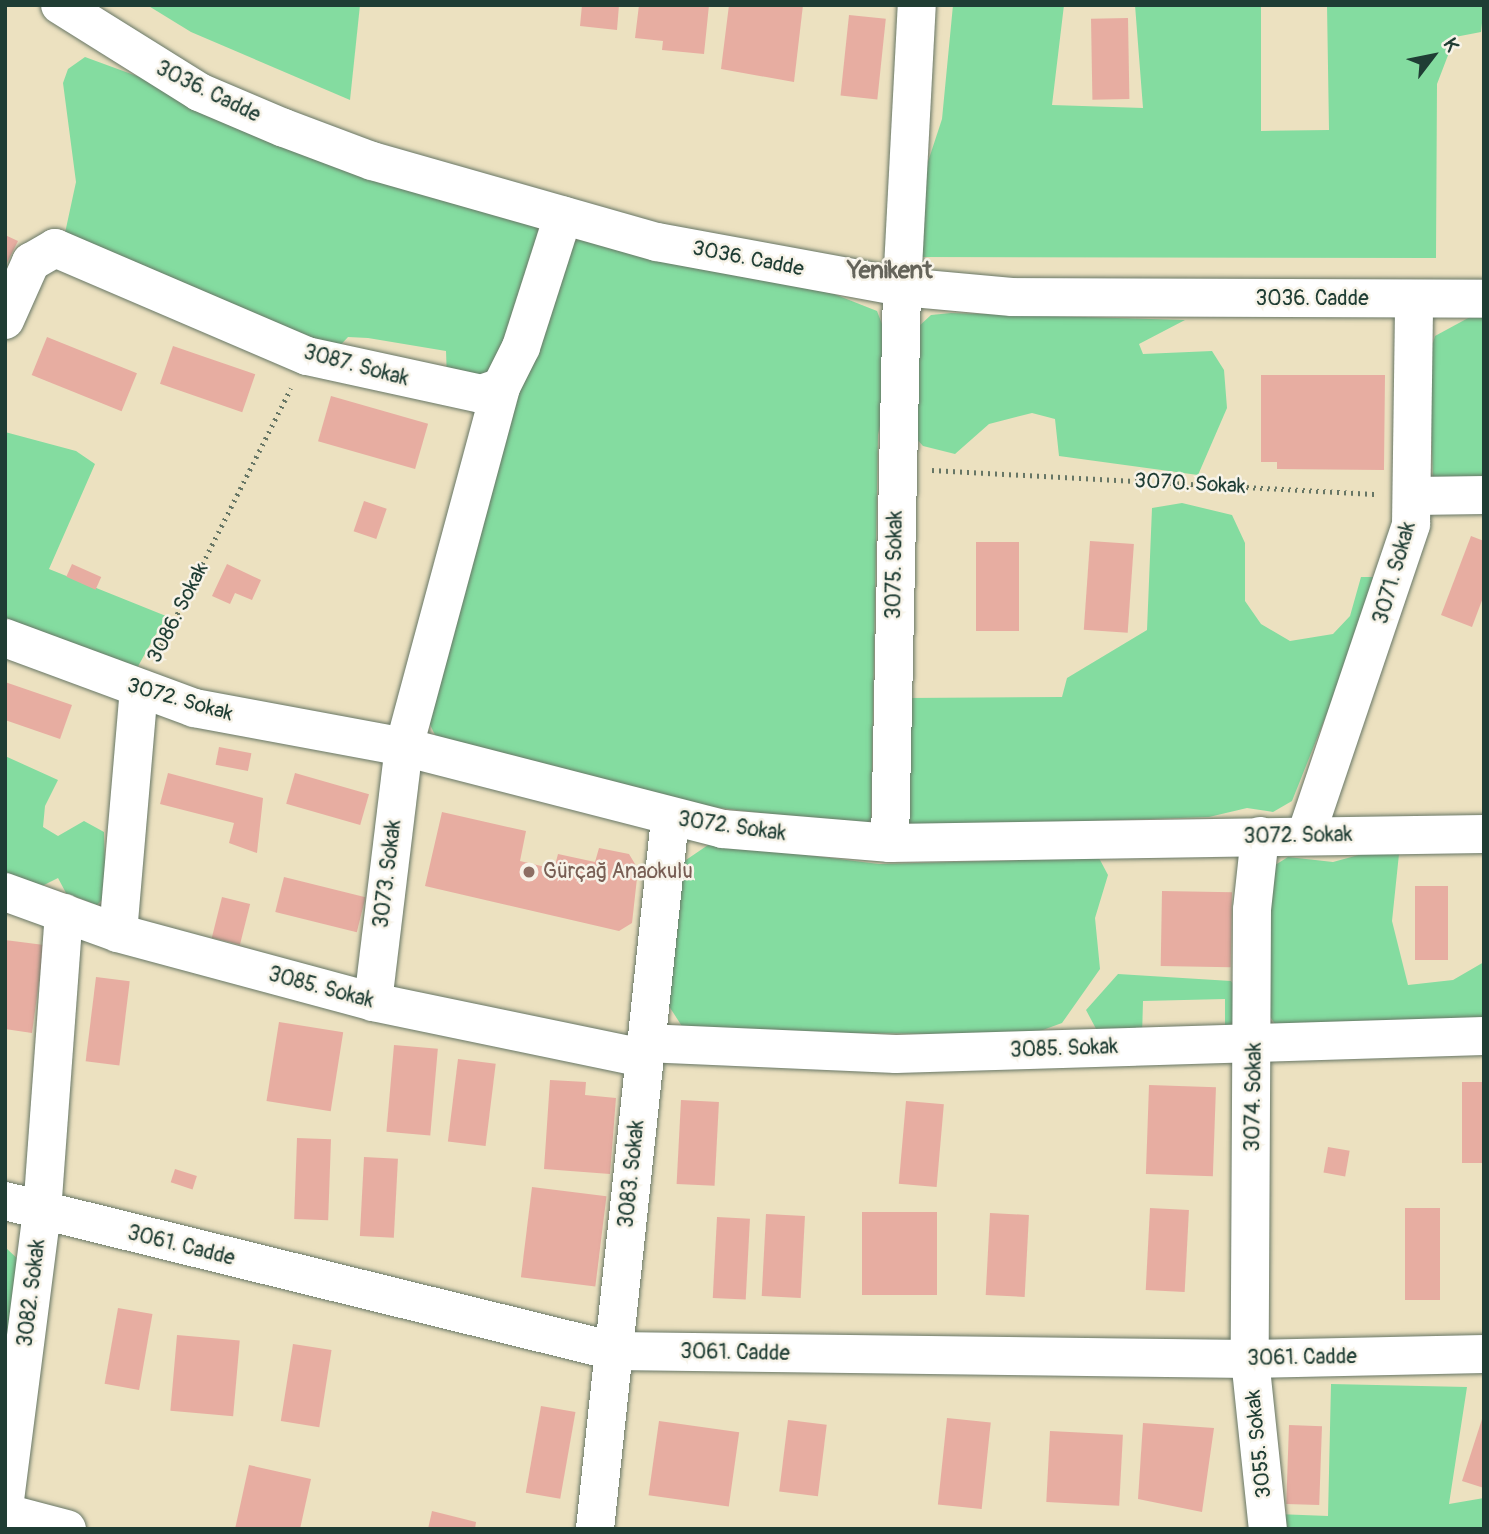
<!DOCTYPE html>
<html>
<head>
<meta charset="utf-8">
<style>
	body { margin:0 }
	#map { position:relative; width:1489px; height:1534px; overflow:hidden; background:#ece1c0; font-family:Pangolin,sans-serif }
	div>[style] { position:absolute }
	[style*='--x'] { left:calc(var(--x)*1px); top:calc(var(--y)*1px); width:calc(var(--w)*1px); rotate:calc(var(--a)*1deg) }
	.green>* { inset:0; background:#84dca0 }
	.building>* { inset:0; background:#e7ada1; transform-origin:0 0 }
	.path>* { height:4.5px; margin-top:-2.25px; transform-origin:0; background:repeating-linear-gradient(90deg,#677665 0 2px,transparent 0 7px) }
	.roads { filter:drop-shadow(0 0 2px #677665) drop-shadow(0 0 2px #677665) }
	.minor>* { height:38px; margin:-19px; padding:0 19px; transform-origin:19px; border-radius:19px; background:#fff }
	.dots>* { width:19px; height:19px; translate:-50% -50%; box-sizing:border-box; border:4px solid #f7f3e8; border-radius:50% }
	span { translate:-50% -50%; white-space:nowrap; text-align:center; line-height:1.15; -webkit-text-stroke:5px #f7f3e8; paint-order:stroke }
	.street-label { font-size:21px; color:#1f3d34 }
	.education-label { font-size:21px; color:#785e54 }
	.left { translate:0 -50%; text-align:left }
	.quarter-label { font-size:24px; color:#65645a; font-weight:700 }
	.frame { position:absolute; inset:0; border:7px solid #1f3d34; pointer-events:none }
	.north { position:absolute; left:1398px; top:21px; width:70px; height:70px; -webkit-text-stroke:5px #f7f3e8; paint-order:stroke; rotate:58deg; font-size:19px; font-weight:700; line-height:28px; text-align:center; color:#1f3d34 }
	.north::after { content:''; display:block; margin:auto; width:24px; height:32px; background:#1f3d34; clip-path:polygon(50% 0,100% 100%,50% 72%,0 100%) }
</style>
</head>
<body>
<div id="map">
	<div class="green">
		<i style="clip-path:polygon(147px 5px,360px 5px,350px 100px,191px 32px)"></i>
		<i style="clip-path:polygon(953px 5px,1064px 5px,1052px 105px,1143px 108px,1135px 5px,1261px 5px,1261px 131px,1329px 130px,1327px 5px,1484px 5px,1481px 32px,1455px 37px,1437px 84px,1436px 258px,917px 257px,919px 189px,942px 119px)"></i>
		<i style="clip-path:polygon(85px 57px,534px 222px,544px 239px,539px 258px,488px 375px,447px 380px,446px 351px,368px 338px,348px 337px,335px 351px,65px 233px,76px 182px,63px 83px,68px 69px)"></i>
		<i style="clip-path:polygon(584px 236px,834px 294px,877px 311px,885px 332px,885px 402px,878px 435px,871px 820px,864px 825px,670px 802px,438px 740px,433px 731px,428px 720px,509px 421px,572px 243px)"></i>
		<i style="clip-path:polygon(951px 313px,1185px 320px,1139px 344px,1143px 354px,1212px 351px,1224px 370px,1227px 408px,1198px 475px,1059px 456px,1055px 419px,1032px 413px,989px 424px,955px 454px,923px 446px,906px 427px,918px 327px,931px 315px)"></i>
		<i style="clip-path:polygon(1470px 317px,1484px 317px,1484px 480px,1433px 480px,1429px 355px,1435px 336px)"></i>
		<i style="clip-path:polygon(5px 432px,76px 451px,95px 464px,49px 569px,166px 616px,136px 670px,5px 623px)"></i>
		<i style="clip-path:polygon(1182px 503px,1232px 515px,1245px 543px,1245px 601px,1261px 624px,1290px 641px,1333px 634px,1350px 616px,1361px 577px,1373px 577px,1369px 608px,1292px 801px,1273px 812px,1247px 808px,1209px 817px,909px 827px,907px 698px,1062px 697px,1067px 678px,1147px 630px,1152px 508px)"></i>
		<i style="clip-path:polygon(5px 756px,58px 780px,45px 806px,43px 827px,58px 836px,84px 821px,104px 832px,106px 896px,97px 905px,66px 893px,58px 878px,40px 887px,5px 874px)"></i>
		<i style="clip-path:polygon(711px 843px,879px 864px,1099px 858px,1108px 875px,1095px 918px,1100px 969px,1062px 1023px,1029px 1035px,685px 1031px,667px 1003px,683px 862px)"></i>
		<i style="clip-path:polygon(1377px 850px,1399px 854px,1392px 921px,1408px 985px,1453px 980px,1484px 962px,1484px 1023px,1279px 1030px,1267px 1012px,1269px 869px,1288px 857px,1333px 862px)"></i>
		<i style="clip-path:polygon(1118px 974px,1231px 981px,1242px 997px,1243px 1021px,1225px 1027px,1225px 999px,1143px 1001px,1142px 1037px,1102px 1040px,1086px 1010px)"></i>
		<i style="clip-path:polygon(5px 1247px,21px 1262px,5px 1405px)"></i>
		<i style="clip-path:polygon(1331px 1384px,1467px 1387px,1449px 1504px,1484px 1498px,1484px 1529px,1283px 1529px,1277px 1514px,1328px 1516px)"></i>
	</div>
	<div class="building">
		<i style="clip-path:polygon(582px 5px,619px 5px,617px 30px,580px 26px)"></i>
		<i style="clip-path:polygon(639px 5px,709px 5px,704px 54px,662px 50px,663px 41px,635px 38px)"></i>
		<i style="clip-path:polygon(729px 5px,803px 5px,794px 82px,721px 69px)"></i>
		<i style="left:849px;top:15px;width:37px;height:81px;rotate:6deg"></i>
		<i style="left:1128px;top:18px;width:81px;height:37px;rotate:89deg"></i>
		<i style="clip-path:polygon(5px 235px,18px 241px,5px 267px)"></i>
		<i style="left:47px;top:337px;width:97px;height:41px;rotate:22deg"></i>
		<i style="left:173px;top:346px;width:87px;height:40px;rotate:19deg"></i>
		<i style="clip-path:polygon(1261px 375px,1385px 375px,1384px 470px,1277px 469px,1277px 462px,1261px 462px)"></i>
		<i style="left:331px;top:396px;width:101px;height:47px;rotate:16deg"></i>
		<i style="left:364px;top:501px;width:24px;height:32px;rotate:19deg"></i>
		<i style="clip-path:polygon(1471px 536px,1484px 541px,1484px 595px,1472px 627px,1441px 615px)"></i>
		<i style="left:1090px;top:541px;width:44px;height:89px;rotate:4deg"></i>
		<i style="left:976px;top:542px;width:43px;height:89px"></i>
		<i style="left:72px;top:564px;width:32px;height:14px;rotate:24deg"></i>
		<i style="clip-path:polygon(227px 564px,261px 580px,252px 600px,235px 593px,230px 604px,212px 596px)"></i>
		<i style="clip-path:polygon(5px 682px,72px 705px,60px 739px,5px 720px)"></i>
		<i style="left:219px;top:747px;width:33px;height:18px;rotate:11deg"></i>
		<i style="clip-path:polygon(168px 773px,263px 798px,257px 853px,229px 843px,234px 823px,160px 804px)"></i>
		<i style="left:295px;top:773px;width:77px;height:32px;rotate:16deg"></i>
		<i style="clip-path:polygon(442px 812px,526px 831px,520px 861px,554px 869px,558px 854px,595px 862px,599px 848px,629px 854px,638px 869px,632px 923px,619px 931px,425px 886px)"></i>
		<i style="left:284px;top:877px;width:84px;height:36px;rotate:14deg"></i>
		<i style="left:1415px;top:886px;width:33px;height:74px"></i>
		<i style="left:1162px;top:891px;width:70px;height:75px;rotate:1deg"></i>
		<i style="left:222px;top:897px;width:29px;height:42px;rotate:14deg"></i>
		<i style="clip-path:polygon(5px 940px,44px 945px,32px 1033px,5px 1029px)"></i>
		<i style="left:96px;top:977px;width:34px;height:85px;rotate:7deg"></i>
		<i style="left:279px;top:1022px;width:65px;height:80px;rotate:9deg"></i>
		<i style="left:394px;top:1045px;width:44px;height:87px;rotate:5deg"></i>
		<i style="left:458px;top:1059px;width:38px;height:83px;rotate:7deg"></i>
		<i style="clip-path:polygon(550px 1080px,586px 1082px,585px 1095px,616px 1098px,610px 1174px,544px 1169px)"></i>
		<i style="left:1462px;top:1082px;width:22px;height:81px"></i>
		<i style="left:1149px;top:1085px;width:67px;height:89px;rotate:2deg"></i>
		<i style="left:681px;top:1100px;width:38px;height:84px;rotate:3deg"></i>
		<i style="left:906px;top:1101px;width:38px;height:83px;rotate:5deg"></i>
		<i style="left:297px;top:1138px;width:34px;height:81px;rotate:2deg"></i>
		<i style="left:1328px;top:1147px;width:22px;height:26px;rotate:10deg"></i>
		<i style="left:364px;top:1157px;width:34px;height:79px;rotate:3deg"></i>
		<i style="left:175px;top:1169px;width:23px;height:14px;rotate:18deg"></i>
		<i style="left:532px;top:1187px;width:75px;height:91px;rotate:7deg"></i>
		<i style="left:1150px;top:1208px;width:39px;height:82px;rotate:3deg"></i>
		<i style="left:1405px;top:1208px;width:35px;height:92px"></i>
		<i style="left:862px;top:1212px;width:75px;height:83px"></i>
		<i style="left:990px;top:1213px;width:39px;height:82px;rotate:3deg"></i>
		<i style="left:766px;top:1214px;width:39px;height:82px;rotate:3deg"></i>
		<i style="left:717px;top:1217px;width:33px;height:81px;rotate:3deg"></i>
		<i style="left:118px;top:1308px;width:35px;height:77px;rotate:10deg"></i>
		<i style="left:177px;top:1335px;width:63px;height:76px;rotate:5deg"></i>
		<i style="left:293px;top:1344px;width:39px;height:78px;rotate:9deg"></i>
		<i style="left:541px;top:1406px;width:35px;height:88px;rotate:10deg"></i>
		<i style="clip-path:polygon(1483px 1416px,1484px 1416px,1484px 1488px,1462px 1481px)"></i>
		<i style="left:947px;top:1418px;width:44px;height:87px;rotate:6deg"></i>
		<i style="left:788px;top:1420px;width:39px;height:72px;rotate:7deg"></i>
		<i style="left:659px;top:1421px;width:81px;height:75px;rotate:8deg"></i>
		<i style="clip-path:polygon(1143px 1423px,1214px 1428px,1202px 1512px,1138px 1499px)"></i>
		<i style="left:1289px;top:1425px;width:33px;height:79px;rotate:2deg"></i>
		<i style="left:1050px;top:1431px;width:73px;height:71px;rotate:3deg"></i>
		<i style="clip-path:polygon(249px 1465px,311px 1479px,300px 1529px,235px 1529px)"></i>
		<i style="clip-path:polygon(432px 1511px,476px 1522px,475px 1529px,428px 1529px)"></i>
	</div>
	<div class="path">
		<i style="--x:932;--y:470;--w:447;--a:3.1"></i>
		<i style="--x:155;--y:658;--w:302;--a:-63.3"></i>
	</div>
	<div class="roads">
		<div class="minor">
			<i style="--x:60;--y:5;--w:164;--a:32"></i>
			<i style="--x:199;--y:92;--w:92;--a:23"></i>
			<i style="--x:284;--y:128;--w:94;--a:20.6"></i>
			<i style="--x:372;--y:161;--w:296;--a:15.9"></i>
			<i style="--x:657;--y:242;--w:249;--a:10.4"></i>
			<i style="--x:902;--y:287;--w:110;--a:5.2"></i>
			<i style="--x:1012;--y:297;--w:472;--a:0.2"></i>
			<i style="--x:5;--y:320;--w:64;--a:-65.9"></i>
			<i style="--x:31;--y:262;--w:28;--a:-30"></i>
			<i style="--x:55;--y:248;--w:274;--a:23.2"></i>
			<i style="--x:307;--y:356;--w:178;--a:12.3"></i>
			<i style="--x:481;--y:394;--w:21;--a:-19"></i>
			<i style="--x:501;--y:387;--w:45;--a:-63.4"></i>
			<i style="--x:521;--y:347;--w:138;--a:-72.2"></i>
			<i style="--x:1416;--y:496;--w:68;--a:-0.8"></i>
			<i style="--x:5;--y:638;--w:202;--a:20.3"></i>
			<i style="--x:194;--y:708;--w:214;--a:10.5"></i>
			<i style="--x:404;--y:747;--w:329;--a:14.4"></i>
			<i style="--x:723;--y:829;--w:168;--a:4.8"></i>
			<i style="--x:890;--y:843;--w:594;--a:-0.87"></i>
			<i style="--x:1306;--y:835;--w:328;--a:-71.3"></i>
			<i style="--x:1411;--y:524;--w:225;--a:-89.2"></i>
			<i style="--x:1260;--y:836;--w:74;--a:96.2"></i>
			<i style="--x:1252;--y:910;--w:449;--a:90.3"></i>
			<i style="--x:1250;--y:1359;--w:171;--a:84"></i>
			<i style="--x:890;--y:843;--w:556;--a:-88.76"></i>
			<i style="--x:902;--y:287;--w:282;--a:-87"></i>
			<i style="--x:5;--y:892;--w:120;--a:19.9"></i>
			<i style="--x:118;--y:933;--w:264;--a:15.1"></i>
			<i style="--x:373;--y:1002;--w:276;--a:11.7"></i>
			<i style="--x:118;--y:933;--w:244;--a:-85.1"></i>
			<i style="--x:373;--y:1002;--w:257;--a:-83.1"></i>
			<i style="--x:404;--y:747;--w:373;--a:-74.9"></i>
			<i style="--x:645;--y:1043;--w:251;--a:2.5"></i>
			<i style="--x:896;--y:1054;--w:588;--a:-1.75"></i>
			<i style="--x:5;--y:1201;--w:627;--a:13.84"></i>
			<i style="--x:614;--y:1351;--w:636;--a:0.72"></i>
			<i style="--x:1250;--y:1359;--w:234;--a:-1.2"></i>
			<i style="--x:5;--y:1500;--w:290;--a:-82.7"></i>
			<i style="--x:42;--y:1212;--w:300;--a:-85.8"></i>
			<i style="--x:5;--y:1513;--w:64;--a:14.5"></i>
			<i style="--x:595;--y:1529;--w:714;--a:-83.97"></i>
		</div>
	</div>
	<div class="dots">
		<i style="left:529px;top:872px;background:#8d6e63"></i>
	</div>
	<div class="street-label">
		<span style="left:208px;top:92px;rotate:26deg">3036. Cadde</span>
		<span style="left:748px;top:259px;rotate:11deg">3036. Cadde</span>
		<span style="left:1312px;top:299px">3036. Cadde</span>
		<span style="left:356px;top:366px;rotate:15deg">3087. Sokak</span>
		<span style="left:1190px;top:484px;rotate:3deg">3070. Sokak</span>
		<span style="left:895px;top:565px;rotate:-89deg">3075. Sokak</span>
		<span style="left:1395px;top:573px;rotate:-74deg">3071. Sokak</span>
		<span style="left:178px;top:613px;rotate:-63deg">3086. Sokak</span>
		<span style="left:180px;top:700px;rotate:16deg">3072. Sokak</span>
		<span style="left:732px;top:827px;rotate:8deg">3072. Sokak</span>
		<span style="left:1298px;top:836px;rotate:-1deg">3072. Sokak</span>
		<span style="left:388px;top:874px;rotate:-83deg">3073. Sokak</span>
		<span style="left:321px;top:988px;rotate:15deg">3085. Sokak</span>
		<span style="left:1064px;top:1049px;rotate:-2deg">3085. Sokak</span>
		<span style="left:1254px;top:1097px;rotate:-89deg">3074. Sokak</span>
		<span style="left:632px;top:1174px;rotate:-84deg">3083. Sokak</span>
		<span style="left:181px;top:1246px;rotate:14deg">3061. Cadde</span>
		<span style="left:32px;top:1293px;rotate:-83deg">3082. Sokak</span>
		<span style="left:735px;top:1353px;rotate:1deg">3061. Cadde</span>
		<span style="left:1302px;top:1358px;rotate:-1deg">3061. Cadde</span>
		<span style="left:1259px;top:1444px;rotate:-96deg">3055. Sokak</span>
	</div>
	<div class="education-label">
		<span class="left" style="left:543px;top:872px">Gürçağ Anaokulu</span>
	</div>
	<div class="quarter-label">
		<span style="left:890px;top:271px">Yenikent</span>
	</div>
	<div class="frame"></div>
	<div class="north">K</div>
</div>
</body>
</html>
